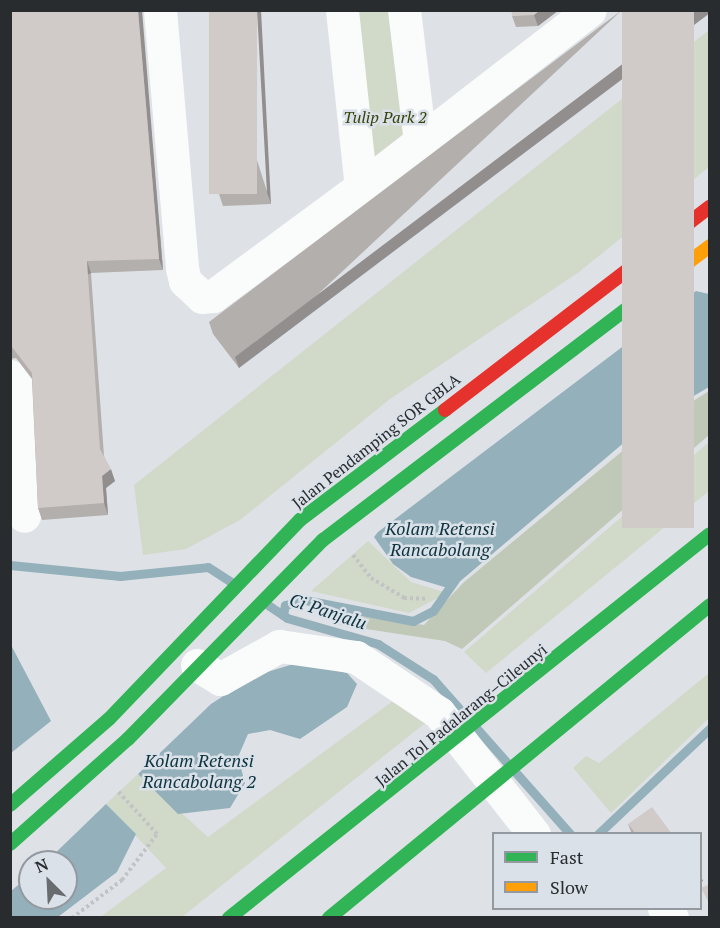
<!DOCTYPE html>
<html>
<head>
<meta charset="utf-8">
<style>
	body { margin:0 }
	#map { position:relative; width:720px; height:928px; overflow:hidden; background:#dee2e6; font-family:"PT Serif",serif }
	div>[style] { position:absolute }
	[style*='--x'] { left:calc(var(--x)*1px); top:calc(var(--y)*1px); width:calc(var(--w)*1px); rotate:calc(var(--a)*1deg) }
	.green>* { inset:0; background:#d1d9c9 }
	.forest>* { inset:0; background:#c0c8b7 }
	.water>* { inset:0; background:#94b0bb }
	.stream>* { height:9px; margin:-4.5px; padding:0 4.5px; transform-origin:4.5px; border-radius:4.5px; background:#94b0bb }
	.path>* { height:4px; margin-top:-2px; transform-origin:0; background:repeating-linear-gradient(90deg,#c2c3c4 0 3px,transparent 0 6px) }
	.street>* { height:33px; margin:-16.5px; padding:0 16.5px; transform-origin:16.5px; border-radius:16.5px; background:#fafbfb }
	.fast>* { height:14px; margin:-7px; padding:0 7px; transform-origin:7px; border-radius:7px; background:#30b455 }
	.slow>* { height:14px; margin:-7px; padding:0 7px; transform-origin:7px; border-radius:7px; background:#ff9f0a }
	.jam>* { height:14px; margin:-7px; padding:0 7px; transform-origin:7px; border-radius:7px; background:#e5322d }
	.wall>* { inset:0; background:#b3afad }
	.shaded-wall>* { inset:0; background:#928e8d; transform-origin:0 0 }
	.building>* { inset:0; background:#d0cbc9; transform-origin:0 0 }
	span { translate:-50% -50%; white-space:nowrap; text-align:center; line-height:1.15; -webkit-text-stroke:5px #dbe1e9; paint-order:stroke }
	.park-label { font-size:16px; color:#35420a; font-style:italic }
	.street-label { font-size:16px; color:#292c2f }
	.water-label { font-size:18px; color:#0c333e; font-style:italic }
	.frame { position:absolute; inset:0; border:12px solid #292c2f; pointer-events:none }
	.legend { position:absolute; left:492px; top:832px; width:210px; height:78px; box-sizing:border-box; background:#dbe1e9; border:2px solid #94999f; margin:0; padding:8px 10px; list-style:none; font-size:18px; color:#292c2f }
	.legend li { display:flex; align-items:center; gap:12px; height:30px }
	.legend b { width:30px; border:2px solid #94999f }
	.north { position:absolute; left:18px; top:850px; width:60px; height:60px; box-sizing:border-box; background:#dbe1e9; border:2px solid #94999f; border-radius:50%; rotate:336deg; font-size:16px; font-weight:700; line-height:24px; text-align:center; color:#292c2f }
	.north::after { content:''; display:block; margin:auto; width:21px; height:27px; background:#686c6f; clip-path:polygon(50% 0,100% 100%,50% 72%,0 100%) }
</style>
</head>
<body>
<div id="map">
	<div class="green">
		<i style="clip-path:polygon(342px 11px,404px 11px,420px 143px,361px 187px)"></i>
		<i style="clip-path:polygon(709px 30px,709px 167px,579px 272px,390px 399px,240px 520px,186px 549px,143px 555px,134px 485px)"></i>
		<i style="clip-path:polygon(709px 442px,709px 491px,486px 673px,464px 652px)"></i>
		<i style="clip-path:polygon(368px 541px,411px 582px,447px 593px,409px 613px,311px 591px)"></i>
		<i style="clip-path:polygon(709px 673px,709px 718px,611px 813px,573px 768px,586px 756px,599px 763px)"></i>
		<i style="clip-path:polygon(401px 695px,434px 716px,182px 917px,99px 918px,166px 868px,106px 804px,138px 774px,208px 837px)"></i>
	</div>
	<div class="forest">
		<i style="clip-path:polygon(709px 391px,709px 435px,462px 649px,445px 641px,340px 625px,338px 618px,344px 614px,424px 625px,463px 583px,649px 429px)"></i>
	</div>
	<div class="water">
		<i style="clip-path:polygon(696px 291px,709px 294px,709px 387px,646px 424px,451px 589px,411px 577px,393px 564px,374px 537px,378px 532px)"></i>
		<i style="clip-path:polygon(11px 645px,51px 721px,11px 753px,10px 753px)"></i>
		<i style="clip-path:polygon(300px 662px,347px 673px,357px 684px,347px 707px,300px 739px,270px 730px,248px 734px,238px 757px,245px 783px,230px 808px,178px 814px,138px 774px,211px 704px,254px 676px)"></i>
		<i style="clip-path:polygon(106px 804px,136px 834px,117px 872px,58px 917px,11px 917px,11px 891px,30px 875px,30px 898px,66px 898px,66px 862px,46px 862px)"></i>
	</div>
	<div class="stream">
		<i style="--x:10;--y:565;--w:111;--a:5.7"></i>
		<i style="--x:120;--y:576;--w:88;--a:-5.8"></i>
		<i style="--x:208;--y:567;--w:30;--a:33"></i>
		<i style="--x:268;--y:605;--w:23;--a:34"></i>
		<i style="--x:287;--y:618;--w:95;--a:15.9"></i>
		<i style="--x:378;--y:644;--w:65;--a:32.5"></i>
		<i style="--x:433;--y:679;--w:207;--a:48.5"></i>
		<i style="--x:283;--y:615;--w:10;--a:-79"></i>
		<i style="--x:285;--y:605;--w:21;--a:-14"></i>
		<i style="--x:305;--y:600;--w:110;--a:11"></i>
		<i style="--x:413;--y:621;--w:22;--a:-27"></i>
		<i style="--x:433;--y:611;--w:38;--a:-55"></i>
		<i style="--x:598;--y:834;--w:154;--a:-43.4"></i>
	</div>
	<div class="path">
		<i style="--x:353;--y:555;--w:29;--a:52"></i>
		<i style="--x:371;--y:578;--w:39;--a:31"></i>
		<i style="--x:404;--y:598;--w:23;--a:2"></i>
		<i style="--x:72;--y:918;--w:63;--a:-37.2"></i>
		<i style="--x:122;--y:880;--w:58;--a:-52.7"></i>
		<i style="--x:157;--y:834;--w:59;--a:-132.3"></i>
	</div>
	<div class="street">
		<i style="--x:160;--y:10;--w:259;--a:85.1"></i>
		<i style="--x:182;--y:268;--w:13;--a:77"></i>
		<i style="--x:185;--y:281;--w:23;--a:43"></i>
		<i style="--x:202;--y:297;--w:11;--a:-5"></i>
		<i style="--x:213;--y:296;--w:184;--a:-36.4"></i>
		<i style="--x:361;--y:187;--w:289;--a:-37.7"></i>
		<i style="--x:342;--y:10;--w:178;--a:83.9"></i>
		<i style="--x:404;--y:10;--w:134;--a:83.1"></i>
		<i style="--x:10;--y:376;--w:11;--a:52"></i>
		<i style="--x:17;--y:385;--w:131;--a:86.9"></i>
		<i style="--x:197;--y:665;--w:27;--a:31"></i>
		<i style="--x:220;--y:679;--w:68;--a:-29.2"></i>
		<i style="--x:279;--y:646;--w:78;--a:8.1"></i>
		<i style="--x:356;--y:657;--w:100;--a:34"></i>
		<i style="--x:439;--y:713;--w:154;--a:51.9"></i>
		<i style="--x:664;--y:908;--w:13;--a:51"></i>
	</div>
	<div class="fast">
		<i style="--x:10;--y:805;--w:131;--a:-41"></i>
		<i style="--x:109;--y:719;--w:276;--a:-46.2"></i>
		<i style="--x:300;--y:520;--w:182;--a:-37.2"></i>
		<i style="--x:10;--y:844;--w:158;--a:-41.7"></i>
		<i style="--x:128;--y:739;--w:279;--a:-45.6"></i>
		<i style="--x:323;--y:540;--w:385;--a:-37.3"></i>
		<i style="--x:229;--y:918;--w:615;--a:-38.6"></i>
		<i style="--x:329;--y:918;--w:493;--a:-39.4"></i>
	</div>
	<div class="slow">
		<i style="--x:629;--y:307;--w:101;--a:-37"></i>
	</div>
	<div class="jam">
		<i style="--x:445;--y:410;--w:334;--a:-37.5"></i>
	</div>
	<div class="wall">
		<i style="clip-path:polygon(10px 10px,141px 12px,163px 270px,91px 273px,104px 456px,115px 481px,106px 488px,108px 515px,42px 520px,38px 508px,32px 379px,16px 358px,10px 359px)"></i>
		<i style="clip-path:polygon(209px 10px,271px 204px,223px 206px,219px 194px)"></i>
		<i style="clip-path:polygon(559px 10px,538px 26px,516px 27px,512px 16px)"></i>
		<i style="clip-path:polygon(622px 10px,239px 368px,213px 334px,209px 322px)"></i>
		<i style="clip-path:polygon(628px 824px,672px 834px,632px 834px)"></i>
	</div>
	<div class="shaded-wall">
		<i style="clip-path:polygon(138px 10px,142px 10px,163px 270px,159px 259px)"></i>
		<i style="clip-path:polygon(257px 10px,261px 10px,271px 204px,267px 193px)"></i>
		<i style="clip-path:polygon(540px 10px,559px 10px,538px 26px,534px 15px)"></i>
		<i style="clip-path:polygon(694px 10px,710px 10px,710px 13px,239px 368px,235px 357px)"></i>
		<i style="left:87px;top:261px;width:13px;height:188px;rotate:72deg"></i>
		<i style="clip-path:polygon(111px 469px,115px 481px,106px 488px,108px 515px,104px 503px,102px 476px)"></i>
		<i style="clip-path:polygon(700px 874px,703px 881px,700px 883px)"></i>
	</div>
	<div class="building">
		<i style="clip-path:polygon(10px 10px,138px 10px,159px 259px,87px 261px,100px 449px,111px 469px,102px 476px,104px 503px,38px 508px,32px 373px,12px 347px,10px 347px)"></i>
		<i style="left:209px;top:10px;width:48px;height:184px"></i>
		<i style="clip-path:polygon(511px 10px,540px 10px,534px 15px,512px 16px)"></i>
		<i style="left:622px;top:10px;width:72px;height:518px"></i>
		<i style="clip-path:polygon(652px 807px,672px 834px,636px 834px,628px 824px)"></i>
		<i style="clip-path:polygon(710px 884px,710px 905px,701px 888px)"></i>
	</div>
	<div class="park-label">
		<span style="left:385px;top:117px">Tulip Park 2</span>
	</div>
	<div class="street-label">
		<span style="left:376px;top:441px;rotate:-38deg">Jalan Pendamping SOR GBLA</span>
		<span style="left:461px;top:715px;rotate:-39deg">Jalan Tol Padalarang–Cileunyi</span>
	</div>
	<div class="water-label">
		<span style="left:440px;top:539px">Kolam Retensi<br>Rancabolang</span>
		<span style="left:328px;top:611px;rotate:18deg">Ci Panjalu</span>
		<span style="left:199px;top:771px">Kolam Retensi<br>Rancabolang 2</span>
	</div>
	<div class="frame"></div>
	<ul class="legend">
	<li><b style="height:8px;background:#30b455"></b>Fast</li>
	<li><b style="height:8px;background:#ff9f0a"></b>Slow</li>
	</ul>
	<div class="north">N</div>
</div>
</body>
</html>
